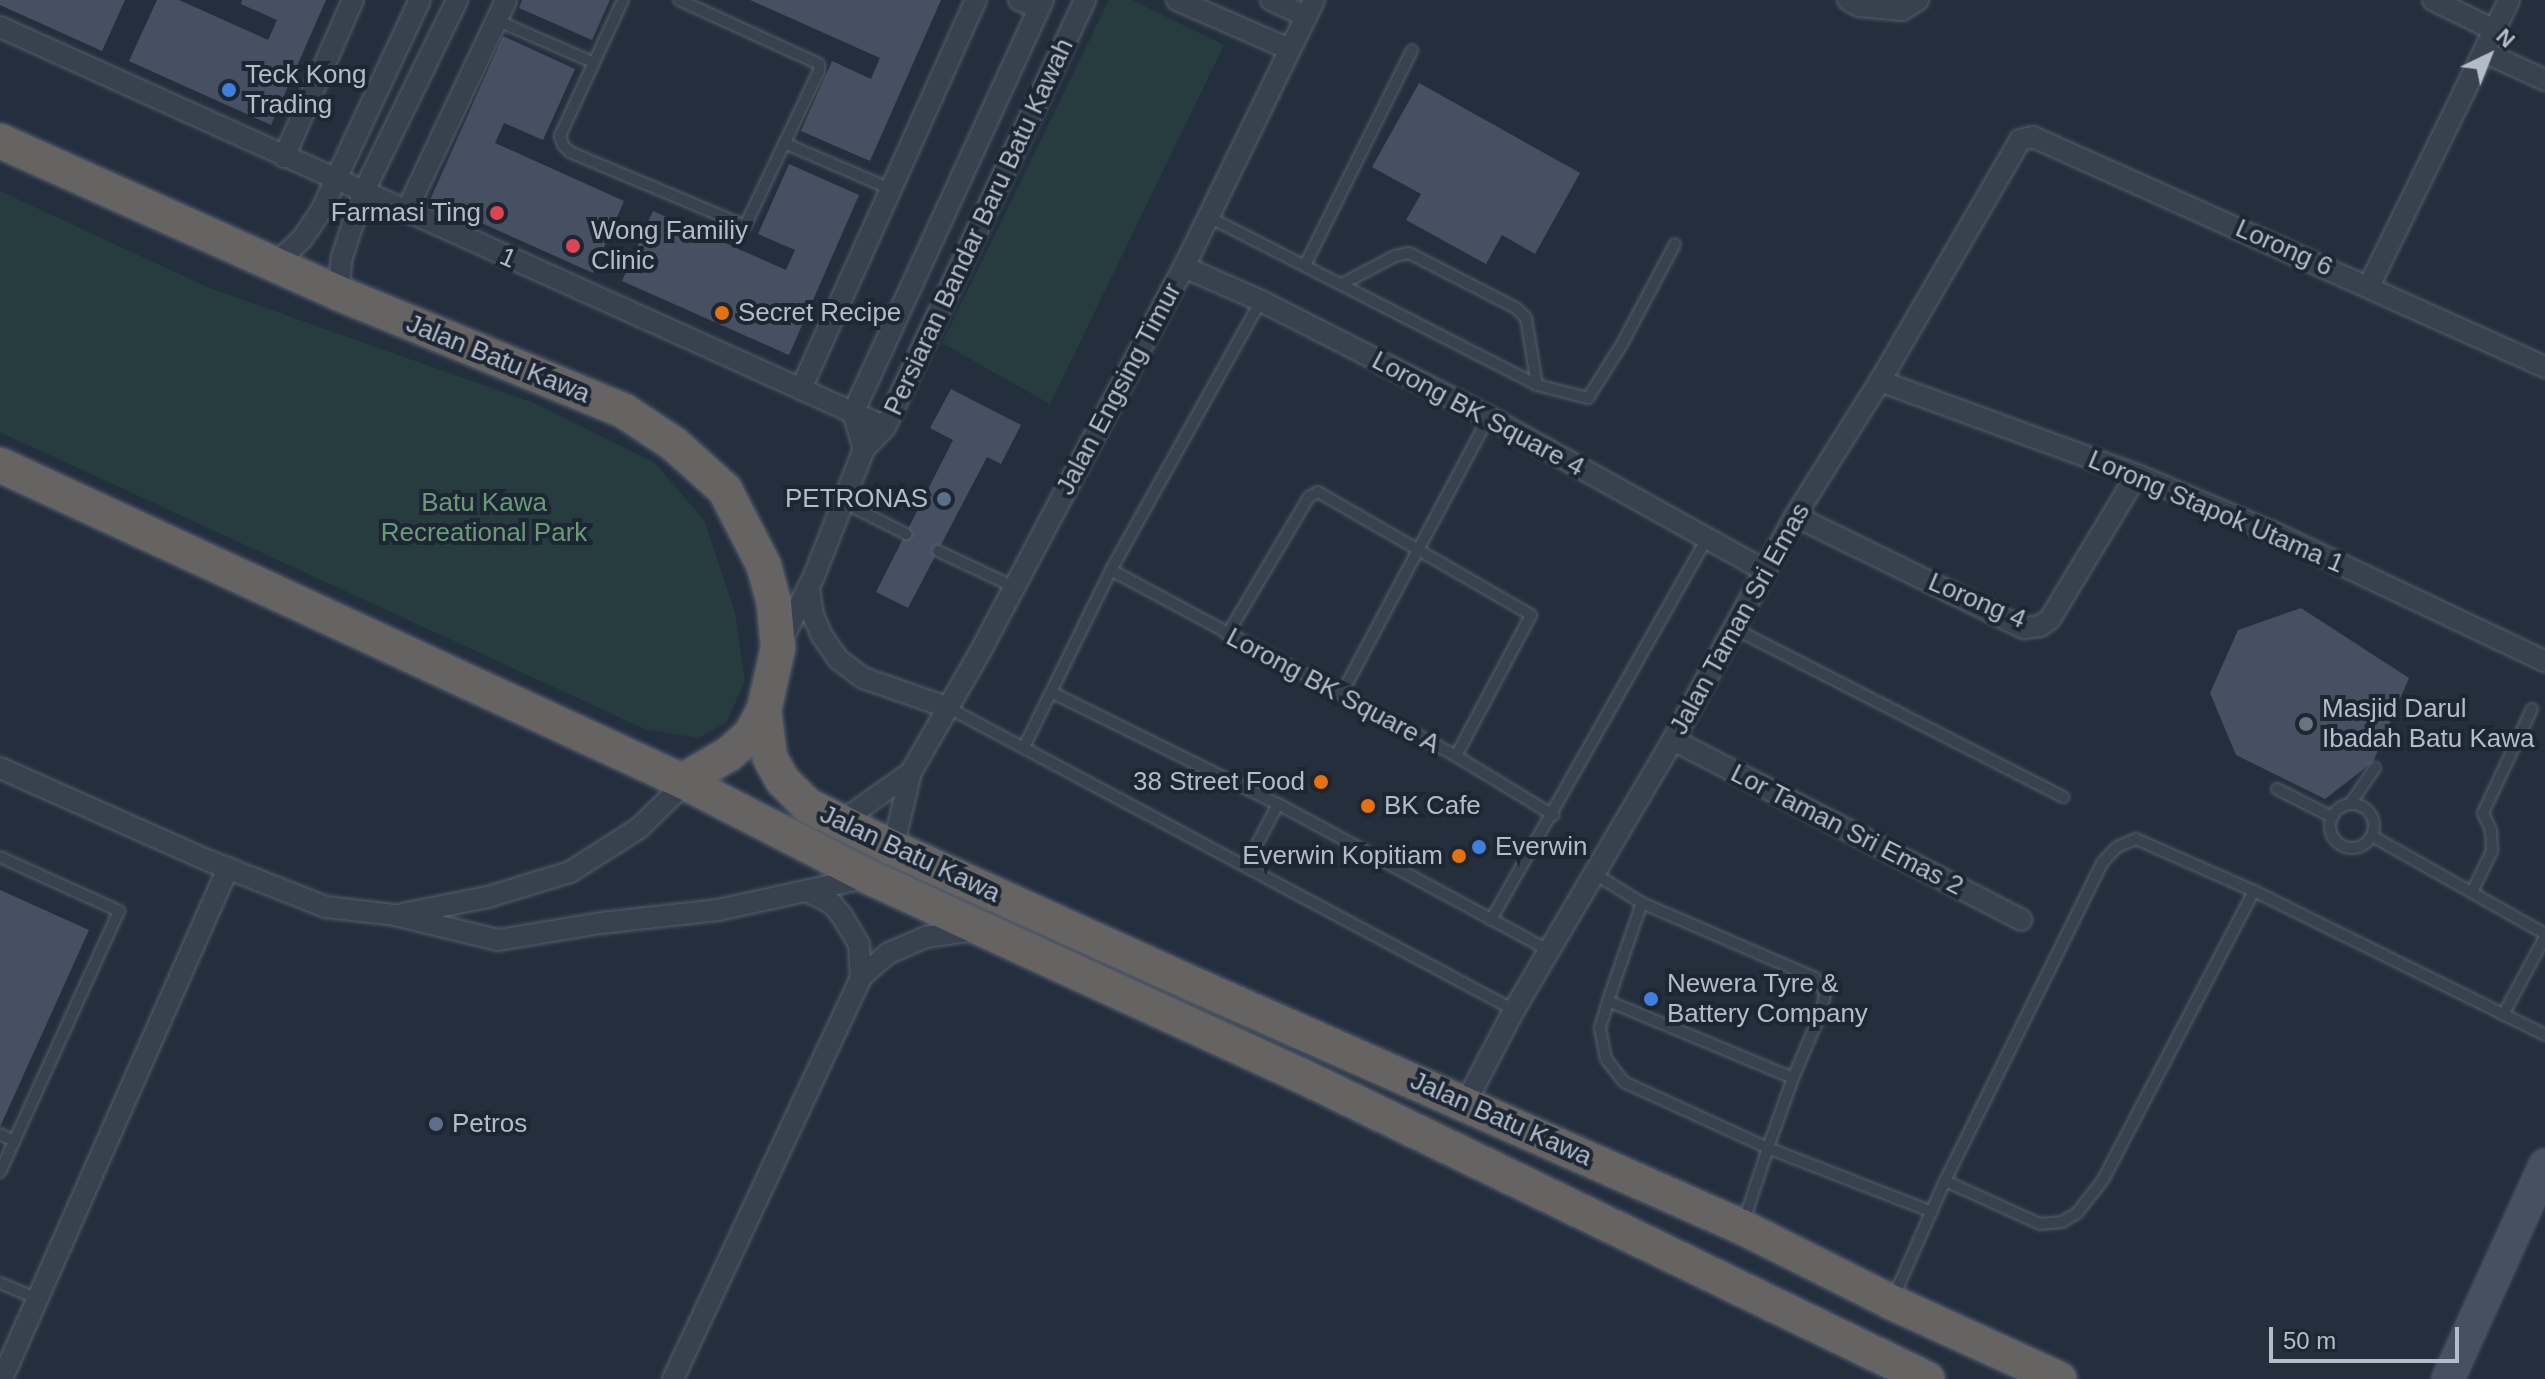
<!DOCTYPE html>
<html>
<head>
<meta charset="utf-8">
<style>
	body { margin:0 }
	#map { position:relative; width:2545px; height:1379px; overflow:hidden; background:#242f3e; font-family:Arial,sans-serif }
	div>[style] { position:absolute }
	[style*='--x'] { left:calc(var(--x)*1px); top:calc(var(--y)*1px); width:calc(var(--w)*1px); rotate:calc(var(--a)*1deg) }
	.green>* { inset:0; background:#263c3f }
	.building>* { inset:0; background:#455162 }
	.roads { filter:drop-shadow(0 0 2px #565f6c) drop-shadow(0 0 2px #565f6c) }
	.service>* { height:10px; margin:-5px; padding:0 5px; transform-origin:5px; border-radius:5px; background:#38414e }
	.service>.ring { margin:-5px; padding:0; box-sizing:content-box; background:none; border:10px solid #38414e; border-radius:50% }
	.minor>* { height:20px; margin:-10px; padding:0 10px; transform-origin:10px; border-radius:10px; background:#38414e }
	.secondary>* { height:30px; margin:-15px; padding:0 15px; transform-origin:15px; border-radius:15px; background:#465061 }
	.trunk>* { height:34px; margin:-17px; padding:0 17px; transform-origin:17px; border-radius:17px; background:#656462 }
	.dots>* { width:22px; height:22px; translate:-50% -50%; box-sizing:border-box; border:4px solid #1d2633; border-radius:50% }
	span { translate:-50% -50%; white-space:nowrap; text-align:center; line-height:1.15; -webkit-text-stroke:8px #1d2633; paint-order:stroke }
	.poi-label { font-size:26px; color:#b4bcc9 }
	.left { translate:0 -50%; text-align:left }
	.right { translate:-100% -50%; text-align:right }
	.street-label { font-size:26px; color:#b4bcc9 }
	.park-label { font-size:26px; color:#6b9a76 }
	.north { position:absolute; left:2449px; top:16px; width:80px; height:80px; -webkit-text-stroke:6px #1d2633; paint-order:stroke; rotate:43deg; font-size:22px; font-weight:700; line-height:32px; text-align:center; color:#b4bcc9 }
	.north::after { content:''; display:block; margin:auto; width:28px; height:36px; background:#b4bcc9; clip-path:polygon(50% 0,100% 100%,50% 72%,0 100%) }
	.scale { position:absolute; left:2269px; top:1327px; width:190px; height:36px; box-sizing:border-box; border:4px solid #b4bcc9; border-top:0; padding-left:10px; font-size:24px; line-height:28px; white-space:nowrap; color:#b4bcc9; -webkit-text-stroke:6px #1d2633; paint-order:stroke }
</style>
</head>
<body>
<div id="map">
	<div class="green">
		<i style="clip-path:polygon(1109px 0,1132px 0,1224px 45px,1050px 404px,942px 343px)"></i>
		<i style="clip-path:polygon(0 191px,207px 287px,536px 404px,655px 463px,704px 520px,735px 613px,745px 681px,726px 723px,698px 738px,645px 729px,0 432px)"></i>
	</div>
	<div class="building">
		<i style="clip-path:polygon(0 0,125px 0,102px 51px,0 5px)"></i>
		<i style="clip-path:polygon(157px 0,179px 0,268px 40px,277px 20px,241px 4px,242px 0,326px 0,271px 125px,129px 61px)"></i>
		<i style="clip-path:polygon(522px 0,610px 0,592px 40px,519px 8px)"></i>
		<i style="clip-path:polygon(750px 0,941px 0,870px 161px,801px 131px,832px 61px,871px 79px,880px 58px)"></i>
		<i style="clip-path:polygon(503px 36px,575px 69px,543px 140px,504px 123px,495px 143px,624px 201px,593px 273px,430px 200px)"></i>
		<i style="clip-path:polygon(1419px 83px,1580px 173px,1535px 254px,1502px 235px,1486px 264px,1406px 220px,1421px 194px,1372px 167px)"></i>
		<i style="clip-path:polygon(789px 164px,859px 195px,789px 355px,622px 281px,653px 211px,786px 270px,795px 250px,758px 234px)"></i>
		<i style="clip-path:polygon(951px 389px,1021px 425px,1001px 464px,987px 457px,908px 608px,876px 592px,953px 440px,930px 428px)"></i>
		<i style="clip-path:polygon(2301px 608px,2409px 678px,2373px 762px,2325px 799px,2236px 755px,2210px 693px,2238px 630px)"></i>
		<i style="clip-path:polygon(0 890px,89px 930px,0 1127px)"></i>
	</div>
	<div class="roads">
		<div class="service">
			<i style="--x:623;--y:0;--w:150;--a:114.9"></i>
			<i style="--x:560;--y:136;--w:9;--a:72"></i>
			<i style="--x:563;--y:145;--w:10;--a:45"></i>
			<i style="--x:570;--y:152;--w:190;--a:22.9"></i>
			<i style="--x:745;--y:226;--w:172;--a:-64.5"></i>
			<i style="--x:819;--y:71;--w:7;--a:-90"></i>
			<i style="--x:819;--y:64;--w:154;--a:-155.4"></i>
			<i style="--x:496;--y:20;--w:105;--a:23.6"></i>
			<i style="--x:784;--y:143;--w:116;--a:23.3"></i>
			<i style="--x:1209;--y:217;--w:369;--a:27.1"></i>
			<i style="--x:1537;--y:385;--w:53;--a:14.3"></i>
			<i style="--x:1588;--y:398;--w:64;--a:-57.8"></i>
			<i style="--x:1622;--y:344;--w:113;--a:-62.1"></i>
			<i style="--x:1305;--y:265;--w:240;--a:-63.5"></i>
			<i style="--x:1342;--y:284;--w:60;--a:-27.8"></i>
			<i style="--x:1395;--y:256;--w:14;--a:-12"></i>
			<i style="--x:1409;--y:253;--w:120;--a:27.2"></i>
			<i style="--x:1516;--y:308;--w:14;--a:45"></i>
			<i style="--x:1526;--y:318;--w:68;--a:80.7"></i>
			<i style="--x:843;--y:502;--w:71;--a:26.9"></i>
			<i style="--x:938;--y:551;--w:84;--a:25.3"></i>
			<i style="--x:1111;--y:570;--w:392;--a:28.3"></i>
			<i style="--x:1456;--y:756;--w:114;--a:31.3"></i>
			<i style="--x:1735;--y:629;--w:369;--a:27.1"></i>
			<i style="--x:1227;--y:635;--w:161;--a:-59.3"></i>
			<i style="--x:1309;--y:497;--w:10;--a:-29"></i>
			<i style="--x:1318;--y:492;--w:246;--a:30"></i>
			<i style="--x:1531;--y:615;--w:160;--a:118"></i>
			<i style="--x:1053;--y:693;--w:251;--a:26.3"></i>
			<i style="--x:1278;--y:804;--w:309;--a:28.4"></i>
			<i style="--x:1341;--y:695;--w:315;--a:-62"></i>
			<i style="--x:949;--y:708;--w:641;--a:28.13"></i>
			<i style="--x:1024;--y:747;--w:197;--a:-63.8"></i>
			<i style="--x:1111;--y:570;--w:308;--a:-60.9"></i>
			<i style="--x:2277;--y:789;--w:62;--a:27"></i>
			<i class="ring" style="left:2330px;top:804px;width:34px;height:34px"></i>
			<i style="--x:2350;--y:804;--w:44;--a:-55.2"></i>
			<i style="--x:2372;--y:836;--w:199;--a:29.5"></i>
			<i style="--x:0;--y:857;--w:131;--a:24.4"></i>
			<i style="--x:119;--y:911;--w:287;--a:114.5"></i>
			<i style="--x:1246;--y:865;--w:69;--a:-62.3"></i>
			<i style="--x:1595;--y:874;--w:55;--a:31.7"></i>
			<i style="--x:1642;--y:903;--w:189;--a:23.4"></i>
			<i style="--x:1815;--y:978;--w:18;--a:56"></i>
			<i style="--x:1825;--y:993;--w:17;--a:100"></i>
			<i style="--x:1822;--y:1010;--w:74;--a:113.1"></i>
			<i style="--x:2254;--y:891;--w:325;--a:26.3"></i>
			<i style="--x:2472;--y:892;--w:46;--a:-64"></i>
			<i style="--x:2492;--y:851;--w:21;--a:-93"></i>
			<i style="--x:2491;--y:830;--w:19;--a:-115"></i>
			<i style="--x:2483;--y:813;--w:115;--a:-64.8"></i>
			<i style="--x:1491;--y:920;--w:439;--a:-60.5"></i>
			<i style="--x:1608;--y:1001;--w:200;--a:22.6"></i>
			<i style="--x:1793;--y:1078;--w:74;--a:109.7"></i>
			<i style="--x:1768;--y:1148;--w:158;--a:-155.4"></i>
			<i style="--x:1624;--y:1082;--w:29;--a:-128"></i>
			<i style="--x:1606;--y:1059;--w:32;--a:-101"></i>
			<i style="--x:1600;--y:1028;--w:28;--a:-73"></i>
			<i style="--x:1608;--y:1001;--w:104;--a:-70.9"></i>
			<i style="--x:2503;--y:1015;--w:89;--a:-61.7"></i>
			<i style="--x:0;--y:1134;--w:16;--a:27"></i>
			<i style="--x:1744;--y:1221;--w:77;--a:-71.8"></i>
			<i style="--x:1768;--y:1148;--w:176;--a:21.3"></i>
			<i style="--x:0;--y:1283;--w:41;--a:22.8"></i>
			<i style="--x:1894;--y:1296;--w:126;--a:-66.1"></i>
			<i style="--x:1945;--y:1181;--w:355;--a:-63.7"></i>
			<i style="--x:2102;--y:863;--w:22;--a:-47"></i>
			<i style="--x:2117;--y:847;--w:21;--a:-23"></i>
			<i style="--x:2136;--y:839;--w:129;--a:23.8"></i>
			<i style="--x:2254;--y:891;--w:326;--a:117.6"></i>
			<i style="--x:2103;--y:1180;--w:42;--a:128.2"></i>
			<i style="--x:2077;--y:1213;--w:17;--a:149"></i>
			<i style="--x:2062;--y:1222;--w:22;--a:175"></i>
			<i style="--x:2040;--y:1224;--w:104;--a:-155.6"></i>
		</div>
		<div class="minor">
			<i style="--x:1019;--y:0;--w:22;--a:22"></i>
			<i style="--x:1177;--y:0;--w:122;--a:23.6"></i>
			<i style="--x:1271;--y:0;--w:38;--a:25"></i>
			<i style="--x:1848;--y:0;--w:13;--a:29"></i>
			<i style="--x:1859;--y:6;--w:43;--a:5.3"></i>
			<i style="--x:1902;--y:10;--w:19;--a:-32"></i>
			<i style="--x:2433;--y:0;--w:68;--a:26.2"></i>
			<i style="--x:0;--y:27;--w:971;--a:24.32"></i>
			<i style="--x:2484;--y:52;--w:67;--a:24.7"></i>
			<i style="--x:284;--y:157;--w:171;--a:-66.3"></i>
			<i style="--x:406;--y:212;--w:234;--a:-64.7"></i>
			<i style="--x:274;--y:265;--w:38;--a:-43"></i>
			<i style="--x:302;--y:239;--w:34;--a:-56"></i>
			<i style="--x:321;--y:211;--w:233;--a:-64.9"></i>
			<i style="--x:1184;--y:267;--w:84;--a:23.8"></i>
			<i style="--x:1261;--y:301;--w:256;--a:27"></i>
			<i style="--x:1489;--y:417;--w:317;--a:29.1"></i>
			<i style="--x:2369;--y:286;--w:318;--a:-63.9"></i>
			<i style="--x:338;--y:293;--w:36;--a:-84"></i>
			<i style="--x:342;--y:257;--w:67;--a:-71.8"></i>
			<i style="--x:363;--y:193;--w:215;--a:-64"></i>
			<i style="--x:1880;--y:381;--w:274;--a:20.1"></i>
			<i style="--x:2137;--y:475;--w:152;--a:22.9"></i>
			<i style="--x:2277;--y:534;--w:297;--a:25.4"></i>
			<i style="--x:801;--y:389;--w:427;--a:-65.8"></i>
			<i style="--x:864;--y:449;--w:38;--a:-107"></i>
			<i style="--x:853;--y:413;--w:455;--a:-65.3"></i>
			<i style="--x:1795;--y:516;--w:255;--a:26.1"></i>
			<i style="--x:2024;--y:628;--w:16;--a:-7"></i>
			<i style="--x:2040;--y:626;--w:12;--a:-35"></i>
			<i style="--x:2050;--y:619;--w:168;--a:-58.9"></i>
			<i style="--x:809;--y:588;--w:27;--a:82"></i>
			<i style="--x:813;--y:615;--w:23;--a:67"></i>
			<i style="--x:822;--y:636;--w:28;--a:55"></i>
			<i style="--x:838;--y:659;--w:31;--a:37"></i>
			<i style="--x:863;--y:678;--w:91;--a:19.2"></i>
			<i style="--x:781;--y:642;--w:74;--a:-63.4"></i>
			<i style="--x:814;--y:576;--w:136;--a:-68.5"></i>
			<i style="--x:864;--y:449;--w:30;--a:-46"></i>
			<i style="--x:885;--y:427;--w:472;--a:-64.9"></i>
			<i style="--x:1673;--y:740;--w:392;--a:27.3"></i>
			<i style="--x:0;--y:768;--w:227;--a:24"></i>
			<i style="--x:207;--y:860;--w:128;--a:21.6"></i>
			<i style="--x:326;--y:907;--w:68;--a:6.7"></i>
			<i style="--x:394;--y:915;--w:107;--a:13.5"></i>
			<i style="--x:498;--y:940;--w:104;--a:-9.4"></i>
			<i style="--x:601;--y:923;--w:118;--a:-6.3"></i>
			<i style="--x:718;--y:910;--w:155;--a:-12.3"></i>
			<i style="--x:841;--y:822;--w:86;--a:-35.5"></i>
			<i style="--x:893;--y:848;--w:78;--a:-76.7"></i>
			<i style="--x:911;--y:772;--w:138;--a:-60.1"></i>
			<i style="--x:980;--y:652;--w:436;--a:-62.1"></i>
			<i style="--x:1184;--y:267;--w:297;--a:-64"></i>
			<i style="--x:807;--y:891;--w:28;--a:27"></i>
			<i style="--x:832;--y:904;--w:16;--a:50"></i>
			<i style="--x:842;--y:916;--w:33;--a:59"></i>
			<i style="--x:859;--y:944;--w:33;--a:87"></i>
			<i style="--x:402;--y:914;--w:88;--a:-11.2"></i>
			<i style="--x:488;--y:897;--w:86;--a:-17"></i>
			<i style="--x:570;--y:872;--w:82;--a:-32.5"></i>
			<i style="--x:639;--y:828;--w:52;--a:-44.2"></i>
			<i style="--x:676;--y:792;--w:13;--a:-61"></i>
			<i style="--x:1466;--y:1102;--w:104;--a:-62.4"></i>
			<i style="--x:1514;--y:1010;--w:313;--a:-59.5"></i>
			<i style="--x:1673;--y:740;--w:255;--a:-61.4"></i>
			<i style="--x:1795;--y:516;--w:160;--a:-57.8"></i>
			<i style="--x:1880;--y:381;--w:279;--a:-59.8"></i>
			<i style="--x:2020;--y:140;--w:13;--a:-13"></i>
			<i style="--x:2033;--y:137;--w:561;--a:24.19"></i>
			<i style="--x:2;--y:1379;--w:559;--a:-66.14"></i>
			<i style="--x:673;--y:1379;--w:444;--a:-64.9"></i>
			<i style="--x:861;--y:977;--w:37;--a:-41"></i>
			<i style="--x:889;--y:953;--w:40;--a:-23.4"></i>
			<i style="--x:926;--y:937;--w:49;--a:-8.1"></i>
		</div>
		<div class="secondary">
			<i style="--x:2448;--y:1379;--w:235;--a:-65.6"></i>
		</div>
		<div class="trunk">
			<i style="--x:0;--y:141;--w:371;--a:24.2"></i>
			<i style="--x:338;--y:293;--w:309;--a:22.4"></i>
			<i style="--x:624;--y:411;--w:60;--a:33.4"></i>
			<i style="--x:674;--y:444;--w:69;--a:42"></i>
			<i style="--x:725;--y:490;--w:85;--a:62.8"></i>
			<i style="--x:764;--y:566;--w:38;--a:75"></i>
			<i style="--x:774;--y:603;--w:45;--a:84.9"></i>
			<i style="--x:778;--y:648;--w:64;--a:102.7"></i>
			<i style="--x:764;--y:710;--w:48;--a:82.9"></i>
			<i style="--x:770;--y:758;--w:26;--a:61"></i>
			<i style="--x:783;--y:781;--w:34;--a:45"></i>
			<i style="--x:807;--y:805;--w:96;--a:26.6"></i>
			<i style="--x:893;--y:848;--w:332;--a:24.4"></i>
			<i style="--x:1195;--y:985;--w:598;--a:23.87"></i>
			<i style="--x:1742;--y:1227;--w:167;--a:26.7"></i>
			<i style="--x:1891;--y:1302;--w:185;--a:24.6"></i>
			<i style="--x:0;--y:465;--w:752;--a:24.86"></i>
			<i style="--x:682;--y:781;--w:210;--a:27.2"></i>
			<i style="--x:869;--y:877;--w:477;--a:24.7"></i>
			<i style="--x:1302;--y:1076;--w:695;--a:25.86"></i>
			<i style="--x:682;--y:781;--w:54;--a:-29.9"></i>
			<i style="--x:729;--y:754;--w:30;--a:-42"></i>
			<i style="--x:751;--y:734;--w:27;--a:-62"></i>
		</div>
	</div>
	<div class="dots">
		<i style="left:229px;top:90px;background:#3f7fe0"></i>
		<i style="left:497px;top:213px;background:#e0444e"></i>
		<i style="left:573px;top:246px;background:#e0444e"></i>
		<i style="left:722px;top:313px;background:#e8710a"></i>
		<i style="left:944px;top:499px;background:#5c6f8a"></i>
		<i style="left:2306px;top:724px;background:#6b7280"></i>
		<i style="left:1321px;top:782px;background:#e8710a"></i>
		<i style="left:1368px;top:806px;background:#e8710a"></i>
		<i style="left:1479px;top:847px;background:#3f7fe0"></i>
		<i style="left:1459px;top:856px;background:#e8710a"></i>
		<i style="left:1651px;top:999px;background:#3f7fe0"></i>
		<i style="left:436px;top:1124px;background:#5c6f8a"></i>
	</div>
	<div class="poi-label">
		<span class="left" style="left:245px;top:90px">Teck Kong<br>Trading</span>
		<span class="right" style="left:481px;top:213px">Farmasi Ting</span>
		<span class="left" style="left:591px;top:246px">Wong Familiy<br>Clinic</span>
		<span class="left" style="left:738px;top:313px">Secret Recipe</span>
		<span class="right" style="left:928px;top:499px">PETRONAS</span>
		<span class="left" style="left:2322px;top:724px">Masjid Darul<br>Ibadah Batu Kawa</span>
		<span class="right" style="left:1305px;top:782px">38 Street Food</span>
		<span class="left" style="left:1384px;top:806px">BK Cafe</span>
		<span class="left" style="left:1495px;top:847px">Everwin</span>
		<span class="right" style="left:1443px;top:856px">Everwin Kopitiam</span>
		<span class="left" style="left:1667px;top:999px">Newera Tyre &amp;<br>Battery Company</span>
		<span class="left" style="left:452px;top:1124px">Petros</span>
	</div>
	<div class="street-label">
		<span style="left:979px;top:227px;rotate:-65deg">Persiaran Bandar Baru Batu Kawah</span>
		<span style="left:2284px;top:248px;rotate:24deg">Lorong 6</span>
		<span style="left:508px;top:258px;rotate:24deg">1</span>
		<span style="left:498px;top:359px;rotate:22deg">Jalan Batu Kawa</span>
		<span style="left:1119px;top:389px;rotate:-62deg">Jalan Engsing Timur</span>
		<span style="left:1478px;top:414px;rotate:28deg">Lorong BK Square 4</span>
		<span style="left:2216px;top:512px;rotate:23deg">Lorong Stapok Utama 1</span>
		<span style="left:1977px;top:601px;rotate:23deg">Lorong 4</span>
		<span style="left:1740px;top:619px;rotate:-61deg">Jalan Taman Sri Emas</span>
		<span style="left:1333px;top:691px;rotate:28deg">Lorong BK Square A</span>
		<span style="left:1847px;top:830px;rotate:27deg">Lor Taman Sri Emas 2</span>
		<span style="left:910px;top:854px;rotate:25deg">Jalan Batu Kawa</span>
		<span style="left:1501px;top:1119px;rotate:24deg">Jalan Batu Kawa</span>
	</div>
	<div class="park-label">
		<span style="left:484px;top:518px">Batu Kawa<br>Recreational Park</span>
	</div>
	<div class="north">N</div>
	<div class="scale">50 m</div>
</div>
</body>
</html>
